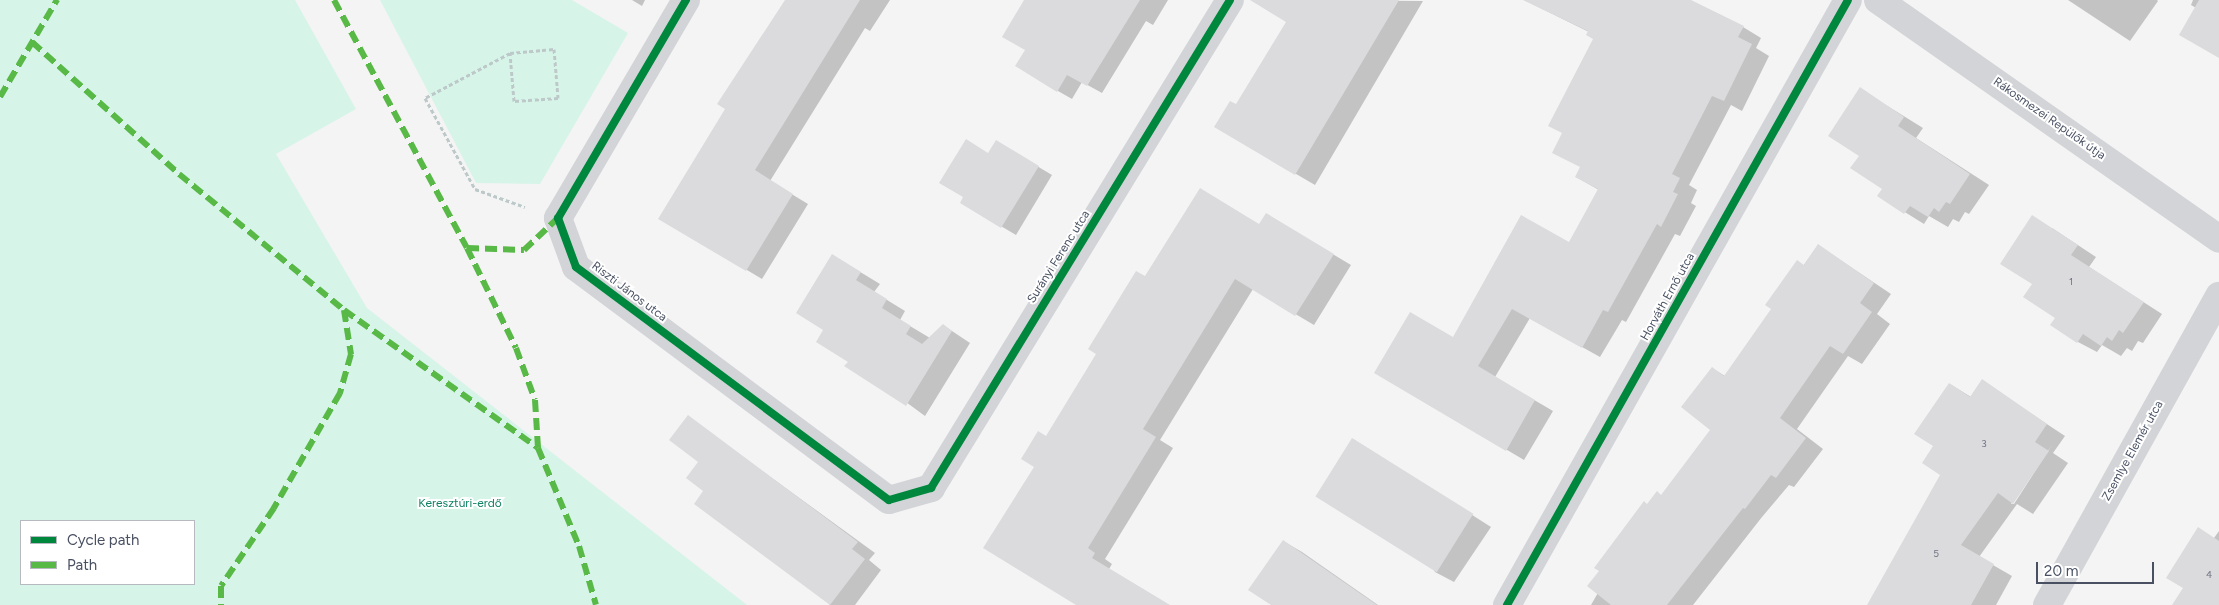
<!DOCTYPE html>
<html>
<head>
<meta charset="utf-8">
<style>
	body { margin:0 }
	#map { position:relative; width:2219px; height:605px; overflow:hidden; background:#f4f4f4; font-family:Figtree,sans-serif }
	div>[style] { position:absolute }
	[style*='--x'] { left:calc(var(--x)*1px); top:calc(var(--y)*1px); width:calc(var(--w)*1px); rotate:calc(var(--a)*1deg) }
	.green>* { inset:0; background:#d7f4e9 }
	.shadow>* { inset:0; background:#0003 }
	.building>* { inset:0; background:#dbdbde; transform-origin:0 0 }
	.path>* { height:3px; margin-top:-1.5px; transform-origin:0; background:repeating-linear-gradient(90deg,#bdc9c9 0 4px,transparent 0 6.5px) }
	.street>* { height:28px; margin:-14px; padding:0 14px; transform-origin:14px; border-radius:14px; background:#d2d4d7 }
	.quiet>* { height:6px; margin-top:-3px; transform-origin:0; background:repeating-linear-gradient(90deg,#58b947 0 12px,transparent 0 18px) }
	.cycleway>* { height:8px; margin:-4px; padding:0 4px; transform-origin:4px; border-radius:4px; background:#00873e }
	span { translate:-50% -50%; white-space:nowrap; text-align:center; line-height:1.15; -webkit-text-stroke:4px #fff; paint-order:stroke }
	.number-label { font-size:10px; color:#6e7482 }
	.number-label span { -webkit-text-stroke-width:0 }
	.street-label { font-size:12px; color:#485062 }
	.park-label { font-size:12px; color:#108163 }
	.legend { position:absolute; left:20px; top:520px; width:175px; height:65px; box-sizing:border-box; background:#fff; border:1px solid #b6b9c0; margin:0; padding:6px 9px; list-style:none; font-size:15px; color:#485062 }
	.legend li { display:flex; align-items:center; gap:10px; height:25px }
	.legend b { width:25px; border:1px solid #b6b9c0 }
	.scale { position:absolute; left:2036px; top:562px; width:118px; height:22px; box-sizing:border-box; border:2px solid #485062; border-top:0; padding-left:6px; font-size:15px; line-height:18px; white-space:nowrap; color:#485062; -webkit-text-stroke:4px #fff; paint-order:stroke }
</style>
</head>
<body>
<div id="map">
	<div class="green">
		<i style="clip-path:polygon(evenodd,0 0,295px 0,356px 109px,276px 154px,367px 308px,747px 605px,0 605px,0 0,21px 521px,194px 521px,194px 584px,21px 584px,21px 521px)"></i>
		<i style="clip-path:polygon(380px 0,572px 0,628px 33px,540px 184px,476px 183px)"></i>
	</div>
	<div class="shadow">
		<i style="clip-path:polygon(632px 0,645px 0,642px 6px)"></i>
		<i style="clip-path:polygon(787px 0,890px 0,870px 31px,865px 28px,770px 181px,808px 204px,762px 279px,660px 218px,727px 109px)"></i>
		<i style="clip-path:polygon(1025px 0,1168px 0,1153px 25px,1146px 21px,1102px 93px,1082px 82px,1072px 99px,1058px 91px,1026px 50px)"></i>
		<i style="clip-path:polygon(1290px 0,1423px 1px,1315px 185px,1216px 127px,1237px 106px,1288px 22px)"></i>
		<i style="clip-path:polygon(1524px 0,1659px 0,1743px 27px,1761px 38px,1756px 48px,1769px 56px,1742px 111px,1731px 105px,1689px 185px,1697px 190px,1691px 203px,1696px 206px,1680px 236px,1675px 234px,1626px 322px,1622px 320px,1600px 357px,1530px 318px,1495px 377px,1553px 411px,1524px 460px,1376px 372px,1454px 339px,1569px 243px,1599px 190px,1576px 177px,1581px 167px,1563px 133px,1595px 39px,1589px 32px)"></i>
		<i style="clip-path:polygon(2068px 0,2157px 0,2158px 1px,2130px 41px)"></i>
		<i style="clip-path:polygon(2193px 0,2219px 0,2219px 57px,2196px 8px,2191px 5px)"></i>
		<i style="clip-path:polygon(1860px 89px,1923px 128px,1916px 138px,1989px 185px,1969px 214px,1965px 212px,1959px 222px,1953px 219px,1948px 227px,1929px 216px,1924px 224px,1879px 196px,1884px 189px,1860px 155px)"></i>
		<i style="clip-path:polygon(1010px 150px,1052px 175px,1016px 235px,962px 203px,989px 154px)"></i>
		<i style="clip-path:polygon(1260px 225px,1284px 225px,1351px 265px,1314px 325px,1253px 289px,1160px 440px,1173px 448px,1105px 559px,1112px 564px,1109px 569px,1169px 605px,1079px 605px,1035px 466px,1047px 438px,1145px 278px)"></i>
		<i style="clip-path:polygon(2052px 228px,2096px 257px,2089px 267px,2162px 314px,2143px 343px,2138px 341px,2132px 351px,2127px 348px,2121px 356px,2102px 345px,2097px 352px,2078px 342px,2057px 317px,2033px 284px)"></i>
		<i style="clip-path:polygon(1818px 245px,1891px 294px,1877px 314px,1890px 324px,1862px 364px,1848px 356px,1797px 429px,1823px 449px,1794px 487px,1789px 485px,1762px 517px,1693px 605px,1591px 605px,1648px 505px,1662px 496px,1712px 429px,1712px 368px,1725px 376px)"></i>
		<i style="clip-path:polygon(852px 267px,880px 284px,874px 292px,905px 311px,900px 320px,930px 338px,943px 325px,970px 343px,925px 416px,850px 361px)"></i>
		<i style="clip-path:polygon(evenodd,1982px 381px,2065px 436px,2053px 453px,2068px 463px,2033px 514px,2017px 504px,1979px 557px,2012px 576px,1996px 605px,1868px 605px,1941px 475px,1935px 446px,1950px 384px,1971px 397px,1982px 381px,2052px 445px,2014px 504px,2011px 504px,2052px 445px)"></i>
		<i style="clip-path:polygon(688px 417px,875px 553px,869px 560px,881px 570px,855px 605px,830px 605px,705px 491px)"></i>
		<i style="clip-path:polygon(1353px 439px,1491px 527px,1454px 582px,1435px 572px)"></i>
		<i style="clip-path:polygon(2219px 531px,2219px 605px,2173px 605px,2214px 538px)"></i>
		<i style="clip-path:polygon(1283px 541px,1302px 552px,1378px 605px,1273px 605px)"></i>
	</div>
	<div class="building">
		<i style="clip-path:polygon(785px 0,860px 0,755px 170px,793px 194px,746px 271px,658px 219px,725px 109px,717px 104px)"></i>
		<i style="clip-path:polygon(1024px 0,1140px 0,1087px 86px,1067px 75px,1057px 92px,1015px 66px,1025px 50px,1002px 37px)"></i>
		<i style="clip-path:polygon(1250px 0,1399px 0,1295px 175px,1214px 127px,1230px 101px,1236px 104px,1286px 22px)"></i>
		<i style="clip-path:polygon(1523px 0,1691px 0,1744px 26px,1738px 37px,1752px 44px,1724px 101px,1712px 96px,1672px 174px,1680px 178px,1673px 192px,1678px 194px,1661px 227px,1657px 224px,1608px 312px,1603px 310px,1582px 348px,1512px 309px,1478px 366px,1535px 400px,1506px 451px,1374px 373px,1410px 312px,1453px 337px,1521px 215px,1569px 242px,1598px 189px,1575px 177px,1580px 167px,1552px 153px,1562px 133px,1548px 126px,1593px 39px,1586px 35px,1588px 31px)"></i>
		<i style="clip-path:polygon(2199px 0,2219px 0,2219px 58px,2179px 35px)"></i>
		<i style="clip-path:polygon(1860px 87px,1904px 117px,1898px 126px,1970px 174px,1950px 204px,1946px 202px,1939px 212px,1934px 208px,1928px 217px,1910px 206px,1904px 214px,1877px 196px,1882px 189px,1850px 168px,1859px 156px,1828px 136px)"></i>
		<i style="clip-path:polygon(966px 139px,988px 153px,996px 140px,1039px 166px,1001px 228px,960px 203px,963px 197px,939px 183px)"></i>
		<i style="clip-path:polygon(1200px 188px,1259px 224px,1266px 213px,1334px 254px,1295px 316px,1235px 279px,1143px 429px,1156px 437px,1088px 548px,1095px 553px,1092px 558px,1170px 605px,1076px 605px,983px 548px,1034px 467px,1021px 459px,1038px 431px,1046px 436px,1096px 354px,1088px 349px,1136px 271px,1145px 276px)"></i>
		<i style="clip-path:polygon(2032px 215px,2078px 245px,2071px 255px,2144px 302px,2123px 333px,2119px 330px,2112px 341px,2107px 337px,2101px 346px,2083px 334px,2077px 343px,2050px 325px,2055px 318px,2023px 297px,2032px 284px,2000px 264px)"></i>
		<i style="clip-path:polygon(1818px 244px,1874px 283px,1860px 303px,1872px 312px,1843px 354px,1830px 346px,1780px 418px,1806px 438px,1776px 478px,1771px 475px,1745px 509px,1743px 508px,1667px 605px,1611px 605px,1587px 586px,1599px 571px,1594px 568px,1644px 501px,1647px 504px,1657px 491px,1661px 495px,1710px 430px,1681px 407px,1712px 367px,1724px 376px,1771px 309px,1765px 305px,1797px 260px,1804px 265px)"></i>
		<i style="clip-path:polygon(832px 254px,861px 272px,856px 280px,887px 299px,882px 308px,911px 326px,906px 334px,922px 344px,943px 324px,952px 331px,906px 406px,844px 366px,848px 362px,816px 342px,823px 330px,796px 313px)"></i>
		<i style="clip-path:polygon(1982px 379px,2047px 424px,2035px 442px,2049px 451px,2013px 504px,1998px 493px,1961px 545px,1994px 564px,1971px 605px,1867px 605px,1940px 475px,1922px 463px,1933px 446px,1914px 434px,1949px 383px,1970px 397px)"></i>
		<i style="clip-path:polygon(688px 415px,858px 542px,852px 549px,865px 559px,830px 605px,694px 504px,703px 491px,686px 478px,698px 462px,669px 440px)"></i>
		<i style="left:1352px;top:438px;width:143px;height:69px;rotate:32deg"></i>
		<i style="clip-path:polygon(2198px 527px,2219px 541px,2219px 605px,2172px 605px,2183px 588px,2166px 578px)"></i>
		<i style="clip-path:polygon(1283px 540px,1377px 605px,1271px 605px,1248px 590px)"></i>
	</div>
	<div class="path">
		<i style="--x:510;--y:53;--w:44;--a:-5.2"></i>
		<i style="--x:554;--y:49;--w:49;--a:85.3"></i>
		<i style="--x:558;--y:98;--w:44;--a:176.1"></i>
		<i style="--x:514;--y:101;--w:48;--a:-94.8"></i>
		<i style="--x:510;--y:53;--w:96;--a:152.1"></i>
		<i style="--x:425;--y:98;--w:104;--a:61.2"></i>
		<i style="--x:475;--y:189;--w:53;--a:19.8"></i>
	</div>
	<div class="street">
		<i style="--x:686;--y:0;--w:253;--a:120.4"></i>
		<i style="--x:558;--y:218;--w:52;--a:69.8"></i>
		<i style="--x:576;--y:267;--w:390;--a:36.7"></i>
		<i style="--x:889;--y:500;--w:44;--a:-15.9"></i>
		<i style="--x:931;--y:488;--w:572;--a:-58.5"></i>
		<i style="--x:1878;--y:0;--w:416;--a:35"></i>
		<i style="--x:1507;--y:605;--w:694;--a:-60.59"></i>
		<i style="--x:2047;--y:605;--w:354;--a:-60.9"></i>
	</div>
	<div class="quiet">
		<i style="--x:334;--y:0;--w:281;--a:61.8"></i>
		<i style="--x:467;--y:248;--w:111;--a:63.9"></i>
		<i style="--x:516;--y:348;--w:55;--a:69.9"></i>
		<i style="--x:535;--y:400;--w:48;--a:86.4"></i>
		<i style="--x:32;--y:42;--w:198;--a:41.9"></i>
		<i style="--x:179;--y:174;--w:214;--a:39.5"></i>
		<i style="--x:344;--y:310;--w:45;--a:81"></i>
		<i style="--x:351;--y:354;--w:41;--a:105.8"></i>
		<i style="--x:340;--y:393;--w:133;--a:119.9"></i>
		<i style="--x:274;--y:508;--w:94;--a:124.2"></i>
		<i style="--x:221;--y:586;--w:19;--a:90"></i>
		<i style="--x:0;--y:97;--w:113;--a:-59.6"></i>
		<i style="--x:467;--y:248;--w:57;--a:2"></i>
		<i style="--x:524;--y:250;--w:47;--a:-43.3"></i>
		<i style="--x:344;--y:310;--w:238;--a:35.4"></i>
		<i style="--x:538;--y:448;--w:106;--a:67.3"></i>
		<i style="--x:579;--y:546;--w:61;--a:73.9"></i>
	</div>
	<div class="cycleway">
		<i style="--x:686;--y:0;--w:253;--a:120.4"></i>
		<i style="--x:558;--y:218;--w:52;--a:69.8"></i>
		<i style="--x:576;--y:267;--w:390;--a:36.7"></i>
		<i style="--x:889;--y:500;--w:44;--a:-15.9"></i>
		<i style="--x:931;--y:488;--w:572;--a:-58.5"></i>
		<i style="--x:1507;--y:605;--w:694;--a:-60.59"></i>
	</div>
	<div class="number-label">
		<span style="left:2071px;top:282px">1</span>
		<span style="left:1984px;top:444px">3</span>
		<span style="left:1936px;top:554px">5</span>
		<span style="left:2209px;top:575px">4</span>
	</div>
	<div class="street-label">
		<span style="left:2049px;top:119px;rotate:35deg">Rákosmezei Repülők útja</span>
		<span style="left:1059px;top:257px;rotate:-58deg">Surányi Ferenc utca</span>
		<span style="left:629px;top:292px;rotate:37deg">Riszti János utca</span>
		<span style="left:1668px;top:297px;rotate:-61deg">Horváth Ernő utca</span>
		<span style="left:2133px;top:451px;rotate:-61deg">Zsemlye Elemér utca</span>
	</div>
	<div class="park-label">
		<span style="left:460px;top:504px">Keresztúri-erdő</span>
	</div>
	<ul class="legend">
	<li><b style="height:6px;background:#00873e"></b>Cycle path</li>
	<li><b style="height:6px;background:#58b947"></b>Path</li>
	</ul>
	<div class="scale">20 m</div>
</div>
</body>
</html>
